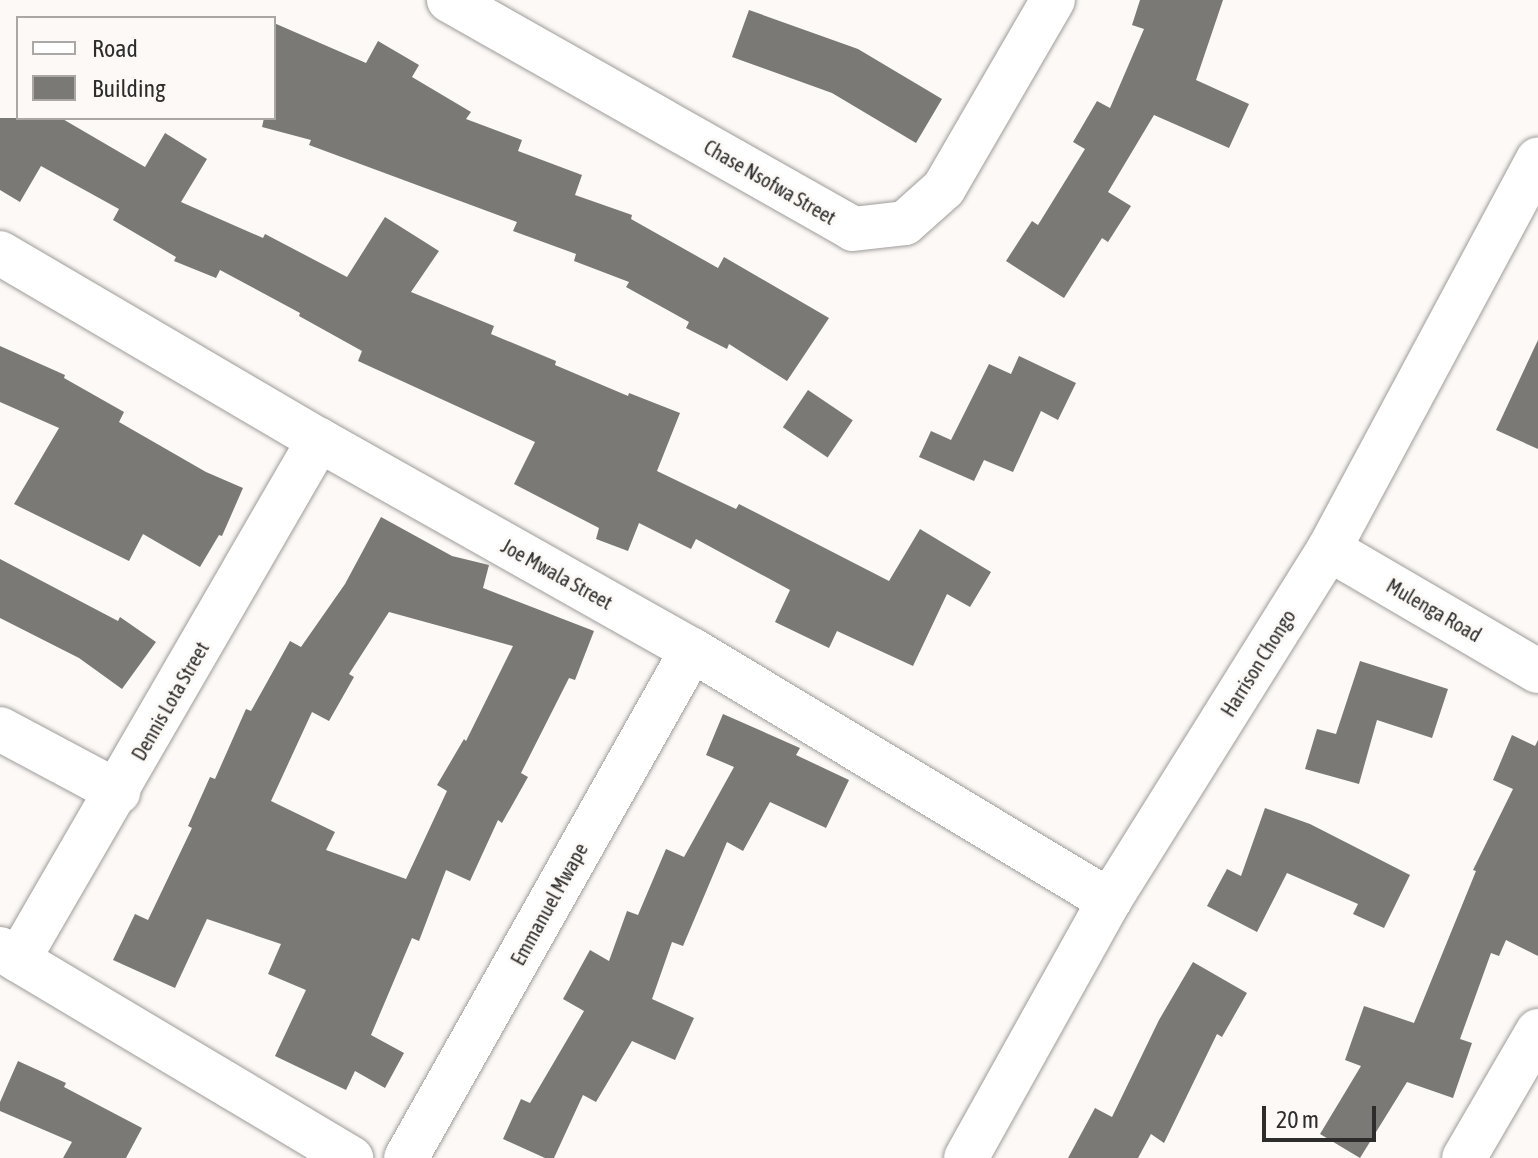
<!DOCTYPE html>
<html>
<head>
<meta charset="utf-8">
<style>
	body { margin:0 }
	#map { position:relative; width:1538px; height:1158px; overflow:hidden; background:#fcf9f6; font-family:"Asap Condensed",sans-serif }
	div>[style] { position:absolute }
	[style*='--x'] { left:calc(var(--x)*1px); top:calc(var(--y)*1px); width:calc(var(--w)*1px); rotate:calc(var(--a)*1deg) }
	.building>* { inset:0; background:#7a7976; transform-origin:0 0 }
	.roads { filter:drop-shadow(0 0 2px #9f9c99) drop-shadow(0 0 2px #9f9c99) }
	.minor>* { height:44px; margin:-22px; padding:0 22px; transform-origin:22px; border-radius:22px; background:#fff }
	span { translate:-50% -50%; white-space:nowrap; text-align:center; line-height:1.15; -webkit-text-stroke:6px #fcf9f6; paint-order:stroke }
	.street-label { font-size:20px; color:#2e2d2c }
	.legend { position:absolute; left:16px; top:16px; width:260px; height:104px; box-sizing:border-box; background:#fcf9f6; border:2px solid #aaa7a5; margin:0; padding:10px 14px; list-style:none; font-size:24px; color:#2e2d2c }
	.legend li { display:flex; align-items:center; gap:16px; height:40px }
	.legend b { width:40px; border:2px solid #aaa7a5 }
	.scale { position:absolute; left:1262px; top:1106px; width:114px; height:36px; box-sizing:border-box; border:4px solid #2e2d2c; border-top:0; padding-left:10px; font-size:24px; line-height:28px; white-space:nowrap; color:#2e2d2c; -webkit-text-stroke:6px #fcf9f6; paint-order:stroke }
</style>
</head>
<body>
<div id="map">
	<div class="building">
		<i style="clip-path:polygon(1140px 0,1223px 0,1196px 80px,1249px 104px,1229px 148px,1154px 115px,1108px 192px,1131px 206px,1108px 242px,1102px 238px,1064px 298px,1006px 261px,1032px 221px,1038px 225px,1085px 149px,1073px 142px,1097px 101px,1110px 108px,1144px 29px,1132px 25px)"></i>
		<i style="clip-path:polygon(749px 10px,858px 49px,942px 99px,916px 143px,832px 93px,732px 57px)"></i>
		<i style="clip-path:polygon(274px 23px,366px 63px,378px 41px,419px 65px,412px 77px,471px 112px,466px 119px,522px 140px,518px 151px,582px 175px,575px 195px,632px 215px,631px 219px,718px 268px,724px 257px,829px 318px,787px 381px,729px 344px,727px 349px,686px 328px,689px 322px,626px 287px,629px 282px,574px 261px,576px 254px,513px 231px,517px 222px,309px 145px,311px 140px,262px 127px,264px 118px,274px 118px)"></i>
		<i style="clip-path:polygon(0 118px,61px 118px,145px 167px,165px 133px,207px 159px,181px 202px,263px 238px,265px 234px,347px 277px,385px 217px,439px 251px,411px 292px,494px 326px,491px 334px,556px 361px,555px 365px,628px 396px,629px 393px,680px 413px,657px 471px,736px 509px,739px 504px,889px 581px,920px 529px,991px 572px,970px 607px,947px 594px,913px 666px,837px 631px,829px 648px,775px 622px,790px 590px,696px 539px,691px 549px,639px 523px,628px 551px,596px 539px,599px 528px,514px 484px,535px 442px,358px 361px,362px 351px,299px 316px,300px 313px,220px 270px,216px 278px,174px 261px,176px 257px,113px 220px,119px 209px,41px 166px,20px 202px,0 190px)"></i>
		<i style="clip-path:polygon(1538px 340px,1538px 449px,1496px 430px)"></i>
		<i style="clip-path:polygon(0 346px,65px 375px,64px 378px,124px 412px,119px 422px,206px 472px,243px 488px,222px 536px,219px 535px,200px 567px,143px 534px,129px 561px,14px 504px,59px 428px,0 402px)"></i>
		<i style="clip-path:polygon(1019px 356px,1076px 383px,1058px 420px,1041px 411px,1013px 472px,984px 460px,974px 481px,919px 457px,931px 431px,951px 440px,989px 364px,1011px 374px)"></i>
		<i style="left:808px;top:390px;width:54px;height:45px;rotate:34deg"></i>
		<i style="clip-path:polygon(evenodd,381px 517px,452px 556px,489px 565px,483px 588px,594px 631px,575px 680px,569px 678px,521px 773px,528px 777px,502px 823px,498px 820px,470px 881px,446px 870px,419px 941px,412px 938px,371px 1035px,404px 1053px,385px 1088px,355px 1071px,346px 1090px,275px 1056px,306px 990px,268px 974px,281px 944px,207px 919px,175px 988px,113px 960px,135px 914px,148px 920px,192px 828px,188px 826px,210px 777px,215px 779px,246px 709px,251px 711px,290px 641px,301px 647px,345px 584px,381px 517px,389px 612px,513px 646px,466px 741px,464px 739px,437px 785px,447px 791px,406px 879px,326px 850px,335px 832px,271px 801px,312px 712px,329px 721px,354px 677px,349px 674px,389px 612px)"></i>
		<i style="clip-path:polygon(0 559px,118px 621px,120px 617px,156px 642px,122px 689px,79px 658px,0 618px)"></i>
		<i style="clip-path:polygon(1360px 661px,1448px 689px,1432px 738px,1377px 720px,1359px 784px,1305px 769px,1317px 729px,1336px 734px)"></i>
		<i style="clip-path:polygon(723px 714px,800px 748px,796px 755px,849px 780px,826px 828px,770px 802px,743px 851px,727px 842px,683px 946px,672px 942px,652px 999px,694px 1018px,675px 1060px,632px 1041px,596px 1102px,583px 1095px,554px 1158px,545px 1158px,503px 1139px,521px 1099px,530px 1103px,584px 1011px,563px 999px,590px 950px,609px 961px,627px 911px,638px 915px,666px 849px,684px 857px,734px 767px,706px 755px)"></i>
		<i style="clip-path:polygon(1512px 735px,1535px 746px,1538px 740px,1538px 956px,1506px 940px,1499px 956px,1491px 953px,1460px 1039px,1472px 1043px,1453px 1098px,1407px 1082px,1360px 1158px,1320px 1134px,1361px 1066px,1345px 1060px,1364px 1006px,1414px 1023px,1476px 871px,1473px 870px,1513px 789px,1493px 780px)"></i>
		<i style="clip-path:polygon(1265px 808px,1310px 824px,1410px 875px,1384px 928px,1353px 914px,1358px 904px,1287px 873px,1257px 932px,1207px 906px,1227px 869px,1241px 876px)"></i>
		<i style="clip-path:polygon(1193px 962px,1247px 993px,1222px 1037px,1217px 1034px,1164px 1143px,1151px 1134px,1138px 1158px,1068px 1158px,1095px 1108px,1112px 1117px,1159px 1020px)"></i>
		<i style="clip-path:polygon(18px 1061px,66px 1083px,64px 1087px,142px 1128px,126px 1158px,63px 1158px,72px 1142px,0 1111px,0 1102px)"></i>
	</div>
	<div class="roads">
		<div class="minor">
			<i style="--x:449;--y:0;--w:464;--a:29.5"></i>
			<i style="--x:853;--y:229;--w:52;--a:-6.6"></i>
			<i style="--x:905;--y:223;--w:52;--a:-41.9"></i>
			<i style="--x:944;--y:188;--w:217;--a:-59.9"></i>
			<i style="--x:0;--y:253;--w:370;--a:30.4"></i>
			<i style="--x:319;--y:440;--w:428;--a:29.4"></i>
			<i style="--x:692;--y:650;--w:487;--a:31"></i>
			<i style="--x:1329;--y:549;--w:242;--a:30.3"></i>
			<i style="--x:0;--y:729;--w:134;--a:28.1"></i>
			<i style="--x:0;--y:949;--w:409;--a:30.8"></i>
			<i style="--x:18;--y:960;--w:601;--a:-59.94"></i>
			<i style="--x:406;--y:1158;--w:583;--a:-60.62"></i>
			<i style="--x:966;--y:1158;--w:294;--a:-60.9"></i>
			<i style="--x:1109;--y:901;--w:415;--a:-58"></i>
			<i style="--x:1329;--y:549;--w:442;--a:-61.8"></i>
			<i style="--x:1464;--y:1158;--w:147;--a:-59.8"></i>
		</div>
	</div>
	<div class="street-label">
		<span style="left:770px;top:182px;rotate:30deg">Chase Nsofwa Street</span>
		<span style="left:557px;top:574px;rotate:29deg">Joe Mwala Street</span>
		<span style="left:1434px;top:610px;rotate:30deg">Mulenga Road</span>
		<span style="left:1258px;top:663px;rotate:-58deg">Harrison Chongo</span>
		<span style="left:170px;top:701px;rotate:-60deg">Dennis Lota Street</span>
		<span style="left:549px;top:904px;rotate:-61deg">Emmanuel Mwape</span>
	</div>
	<ul class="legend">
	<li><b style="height:10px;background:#fff"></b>Road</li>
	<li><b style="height:22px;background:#7a7976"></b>Building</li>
	</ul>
	<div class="scale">20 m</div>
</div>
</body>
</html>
